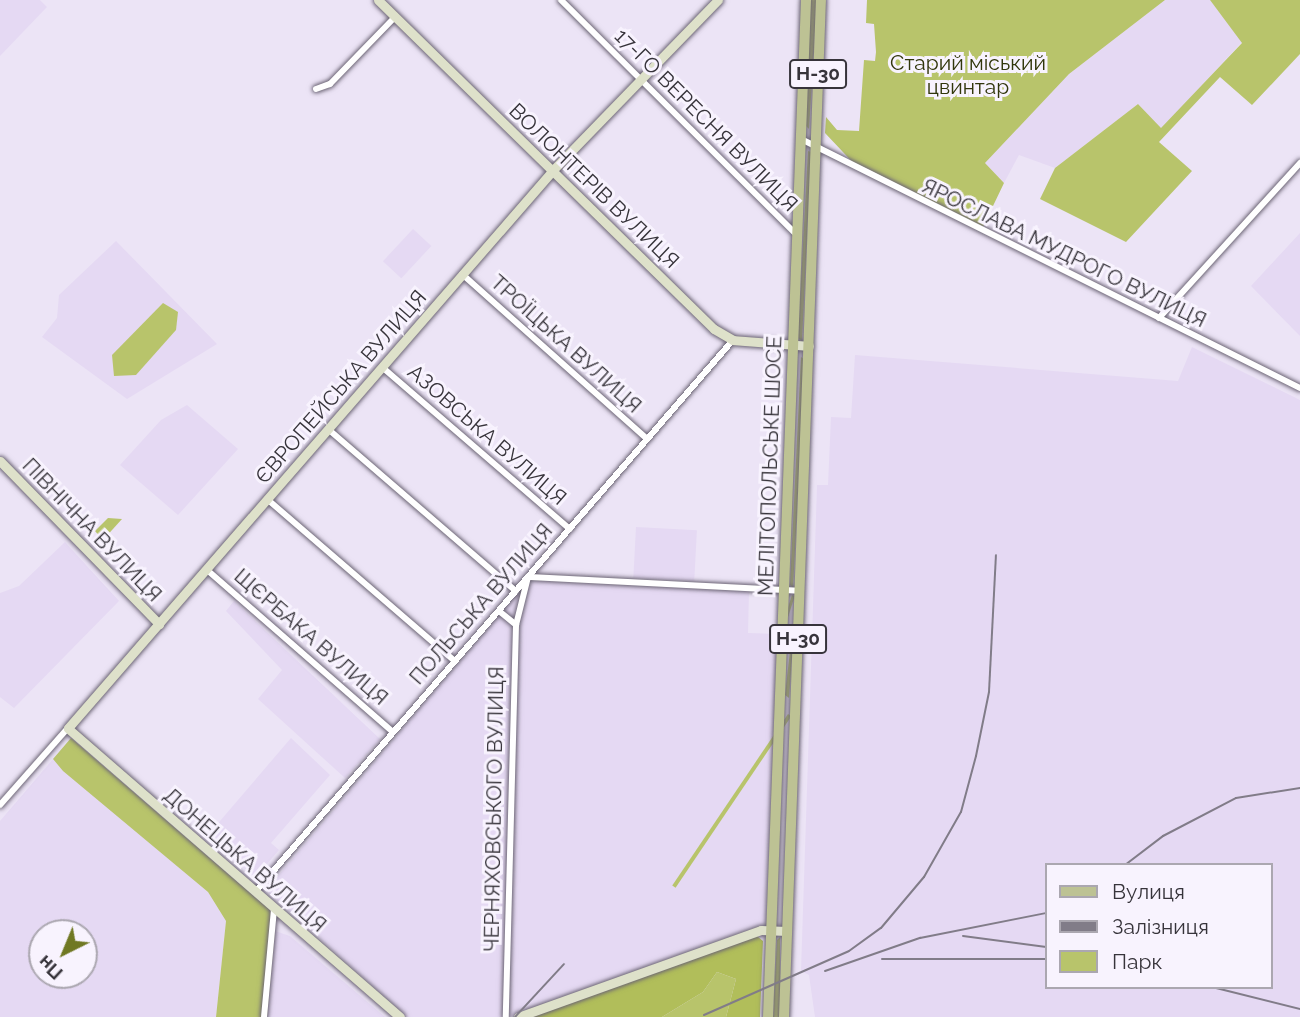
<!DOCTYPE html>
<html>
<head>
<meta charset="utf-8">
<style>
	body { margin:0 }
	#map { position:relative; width:1300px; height:1017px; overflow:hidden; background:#ece4f6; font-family:Raleway,sans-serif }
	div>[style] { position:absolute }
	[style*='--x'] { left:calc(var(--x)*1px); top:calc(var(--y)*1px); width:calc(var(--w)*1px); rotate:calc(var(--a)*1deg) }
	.built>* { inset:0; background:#e5d9f3; transform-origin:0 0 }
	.green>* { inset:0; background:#b8c46b; transform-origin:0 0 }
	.forest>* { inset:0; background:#b1be5a }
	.roads { filter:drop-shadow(0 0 2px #6c6575) drop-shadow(0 0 2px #6c6575) }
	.street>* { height:6px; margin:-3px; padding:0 3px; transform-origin:3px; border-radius:3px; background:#fff }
	.secondary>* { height:9px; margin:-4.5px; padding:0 4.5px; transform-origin:4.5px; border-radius:4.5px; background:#dee1ca }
	.primary>* { height:10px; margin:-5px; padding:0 5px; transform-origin:5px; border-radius:5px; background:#bdc294 }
	.rail>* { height:2px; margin:-1px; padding:0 1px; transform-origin:1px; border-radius:1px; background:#817c88 }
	span { translate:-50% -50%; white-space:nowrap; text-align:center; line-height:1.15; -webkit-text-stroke:6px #f8f3fe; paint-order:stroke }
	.shield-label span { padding:2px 5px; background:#f8f3fe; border:2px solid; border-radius:5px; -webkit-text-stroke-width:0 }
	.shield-label { font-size:19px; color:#37343b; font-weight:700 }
	.park-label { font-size:21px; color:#31360b }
	.street-label { font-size:21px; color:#37343b }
	.legend { position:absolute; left:1045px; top:863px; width:228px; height:126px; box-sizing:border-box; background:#f8f3fe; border:2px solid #aba7b0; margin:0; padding:9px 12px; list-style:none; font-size:21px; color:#37343b }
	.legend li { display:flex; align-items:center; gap:14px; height:35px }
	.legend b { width:35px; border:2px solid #aba7b0 }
	.north { position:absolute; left:28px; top:919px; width:70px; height:70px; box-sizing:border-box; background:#f8f3fe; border:2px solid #aba7b0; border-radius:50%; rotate:223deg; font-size:19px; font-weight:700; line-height:28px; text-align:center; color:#37343b }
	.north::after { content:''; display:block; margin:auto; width:24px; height:32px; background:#707823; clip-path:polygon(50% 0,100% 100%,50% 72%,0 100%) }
</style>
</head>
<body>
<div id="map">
	<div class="built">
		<i style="clip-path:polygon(0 0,40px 0,47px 7px,0 56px)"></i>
		<i style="clip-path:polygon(1165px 0,1210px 0,1242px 42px,1161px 129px,1138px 104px,1055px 168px,1019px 155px,1004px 183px,985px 163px,1069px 74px)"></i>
		<i style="left:413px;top:229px;width:25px;height:44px;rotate:43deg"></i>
		<i style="clip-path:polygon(1300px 233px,1300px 336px,1251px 286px)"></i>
		<i style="clip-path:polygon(116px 241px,217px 344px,127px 399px,42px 337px,57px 318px,59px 295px)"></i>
		<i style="clip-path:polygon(evenodd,1192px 347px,1300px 400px,1300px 1017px,815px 1017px,809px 975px,801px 971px,817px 485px,828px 485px,831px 417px,851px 418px,855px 355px,1178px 381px,1192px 347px,1046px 865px,1270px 865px,1270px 987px,1046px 987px,1046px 865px)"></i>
		<i style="clip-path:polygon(187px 405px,238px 449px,178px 515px,120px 465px,161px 420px)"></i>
		<i style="left:636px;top:527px;width:61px;height:51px;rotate:3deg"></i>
		<i style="clip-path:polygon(65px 542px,119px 601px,14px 708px,0 697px,0 593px,19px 586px)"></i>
		<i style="clip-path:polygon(529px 580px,749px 591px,748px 633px,778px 634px,766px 923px,509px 1017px,407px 1017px,266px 890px)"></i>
		<i style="clip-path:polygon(234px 601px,380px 739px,345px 778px,258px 699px,282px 670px,226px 611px)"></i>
		<i style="clip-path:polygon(291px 738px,330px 775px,271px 843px,279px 850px,255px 878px,208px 835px)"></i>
		<i style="clip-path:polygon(evenodd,53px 759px,208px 892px,226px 921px,216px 1017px,0 1017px,0 821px,53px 759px,42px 933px,84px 933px,84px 975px,42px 975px,42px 933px)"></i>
		<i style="clip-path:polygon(275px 931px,290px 936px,385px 1017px,267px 1017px)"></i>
	</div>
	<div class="green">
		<i style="clip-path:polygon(810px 0,817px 0,809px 129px,806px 126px)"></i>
		<i style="clip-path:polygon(867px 0,1165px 0,1069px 74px,985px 163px,1004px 183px,982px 229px,859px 169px,825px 133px,826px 117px,837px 130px,859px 131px,864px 60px,875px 61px,876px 52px,874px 24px,866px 23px)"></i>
		<i style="clip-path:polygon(1210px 0,1300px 0,1300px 54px,1252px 105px,1220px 77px,1159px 142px,1192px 171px,1126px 242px,1040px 199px,1055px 168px,1138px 104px,1161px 128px,1242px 43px)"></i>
		<i style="clip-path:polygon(808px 151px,811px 152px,802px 341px,798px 338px)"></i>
		<i style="clip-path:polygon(163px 303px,178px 312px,176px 330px,136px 375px,114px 376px,112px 355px)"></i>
		<i style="clip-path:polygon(801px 357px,805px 360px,793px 588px,790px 585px)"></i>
		<i style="clip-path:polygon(108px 518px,122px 519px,103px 540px,95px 531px)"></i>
		<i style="left:792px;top:595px;width:3px;height:38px;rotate:18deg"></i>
		<i style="clip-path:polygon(791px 642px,793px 643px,789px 698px,785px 695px)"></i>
		<i style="left:788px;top:714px;width:4px;height:207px;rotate:34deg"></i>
		<i style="clip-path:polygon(71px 738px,271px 911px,275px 931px,267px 1017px,216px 1017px,226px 921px,208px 892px,63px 771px,53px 759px)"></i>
		<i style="clip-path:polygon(780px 937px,780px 1017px,773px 1017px,777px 940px)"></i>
		<i style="clip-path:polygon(717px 972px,736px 979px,726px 1017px,662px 1017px,703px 992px)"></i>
	</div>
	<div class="forest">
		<i style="clip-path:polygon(757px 936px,763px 941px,760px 1017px,726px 1017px,736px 979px,717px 972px,703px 992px,662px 1017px,526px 1017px)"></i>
	</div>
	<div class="roads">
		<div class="street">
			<i style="--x:561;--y:0;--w:333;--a:44.9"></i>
			<i style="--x:316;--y:89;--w:15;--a:-20"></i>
			<i style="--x:330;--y:84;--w:93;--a:-45.9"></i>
			<i style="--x:801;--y:139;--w:558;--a:26.52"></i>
			<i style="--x:462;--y:274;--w:248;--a:41.7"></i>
			<i style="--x:1159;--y:318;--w:210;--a:-47.7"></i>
			<i style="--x:382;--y:367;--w:248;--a:40.8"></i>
			<i style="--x:328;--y:429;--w:248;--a:40.8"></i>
			<i style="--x:267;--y:499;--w:248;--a:40.8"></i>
			<i style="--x:206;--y:569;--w:248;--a:41.1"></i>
			<i style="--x:499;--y:611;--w:22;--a:39"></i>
			<i style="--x:516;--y:625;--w:392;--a:91.5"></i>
			<i style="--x:516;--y:625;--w:49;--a:-76"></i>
			<i style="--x:528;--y:577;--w:273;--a:2.9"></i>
			<i style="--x:0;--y:805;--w:103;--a:-48.6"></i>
			<i style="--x:255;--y:892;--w:730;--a:-49.11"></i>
			<i style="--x:264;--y:1017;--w:108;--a:-84.7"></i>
		</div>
		<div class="secondary">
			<i style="--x:378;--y:0;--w:470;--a:44.4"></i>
			<i style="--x:714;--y:329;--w:22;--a:30"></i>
			<i style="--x:733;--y:340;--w:76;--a:4.5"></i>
			<i style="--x:0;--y:461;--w:228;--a:45.7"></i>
			<i style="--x:400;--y:1017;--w:440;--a:-139"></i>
			<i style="--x:68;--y:728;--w:739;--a:-49"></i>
			<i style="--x:553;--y:170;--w:237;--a:-45.9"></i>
			<i style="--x:518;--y:1017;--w:258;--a:-19.7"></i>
			<i style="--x:761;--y:930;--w:26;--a:2"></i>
		</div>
		<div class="primary">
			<i style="--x:768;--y:1017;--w:1018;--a:-87.86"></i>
			<i style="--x:784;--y:1017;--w:1018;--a:-87.92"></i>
		</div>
	</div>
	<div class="rail">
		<i style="--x:1125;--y:865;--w:48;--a:-37.3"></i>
		<i style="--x:1163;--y:836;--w:82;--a:-27.5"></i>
		<i style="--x:1236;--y:798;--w:65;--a:-8.9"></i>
		<i style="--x:963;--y:936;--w:84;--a:7.5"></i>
		<i style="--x:882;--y:959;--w:164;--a:0"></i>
		<i style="--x:825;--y:971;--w:101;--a:-19.2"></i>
		<i style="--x:920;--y:938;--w:128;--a:-11.2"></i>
		<i style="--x:1212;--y:987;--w:91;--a:14"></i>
		<i style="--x:704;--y:1015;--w:158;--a:-23.8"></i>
		<i style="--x:849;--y:951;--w:39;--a:-36"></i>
		<i style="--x:881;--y:928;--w:67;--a:-49.9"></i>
		<i style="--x:924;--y:877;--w:75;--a:-60.4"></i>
		<i style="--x:961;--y:812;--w:58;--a:-75"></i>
		<i style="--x:976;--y:756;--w:65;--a:-78.5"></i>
		<i style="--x:989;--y:692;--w:137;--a:-87.1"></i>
		<i style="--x:515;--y:1017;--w:72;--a:-47.2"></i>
	</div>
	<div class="shield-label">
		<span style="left:818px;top:74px">Н-30</span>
		<span style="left:798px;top:639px">Н-30</span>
	</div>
	<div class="park-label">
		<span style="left:968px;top:75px">Старий міський<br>цвинтар</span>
	</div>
	<div class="street-label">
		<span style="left:706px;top:120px;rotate:45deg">17-ГО ВЕРЕСНЯ ВУЛИЦЯ</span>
		<span style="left:594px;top:186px;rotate:44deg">ВОЛОНТЕРІВ ВУЛИЦЯ</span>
		<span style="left:1064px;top:253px;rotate:26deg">ЯРОСЛАВА МУДРОГО ВУЛИЦЯ</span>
		<span style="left:566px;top:344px;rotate:42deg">ТРОЇЦЬКА ВУЛИЦЯ</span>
		<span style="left:341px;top:387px;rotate:-49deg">ЄВРОПЕЙСЬКА ВУЛИЦЯ</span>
		<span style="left:487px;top:435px;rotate:41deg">АЗОВСЬКА ВУЛИЦЯ</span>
		<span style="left:770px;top:466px;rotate:-88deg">МЕЛІТОПОЛЬСЬКЕ ШОСЕ</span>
		<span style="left:92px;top:530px;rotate:46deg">ПІВНІЧНА ВУЛИЦЯ</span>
		<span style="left:481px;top:604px;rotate:-49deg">ПОЛЬСЬКА ВУЛИЦЯ</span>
		<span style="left:311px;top:637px;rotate:41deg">ЩЄРБАКА ВУЛИЦЯ</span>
		<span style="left:494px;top:809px;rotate:-89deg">ЧЕРНЯХОВСЬКОГО ВУЛИЦЯ</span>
		<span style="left:245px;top:860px;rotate:41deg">ДОНЕЦЬКА ВУЛИЦЯ</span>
	</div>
	<ul class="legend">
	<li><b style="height:9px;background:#bdc294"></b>Вулиця</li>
	<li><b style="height:9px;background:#817c88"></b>Залізниця</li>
	<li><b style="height:19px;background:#b8c46b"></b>Парк</li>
	</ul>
	<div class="north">Пн</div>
</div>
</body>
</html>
